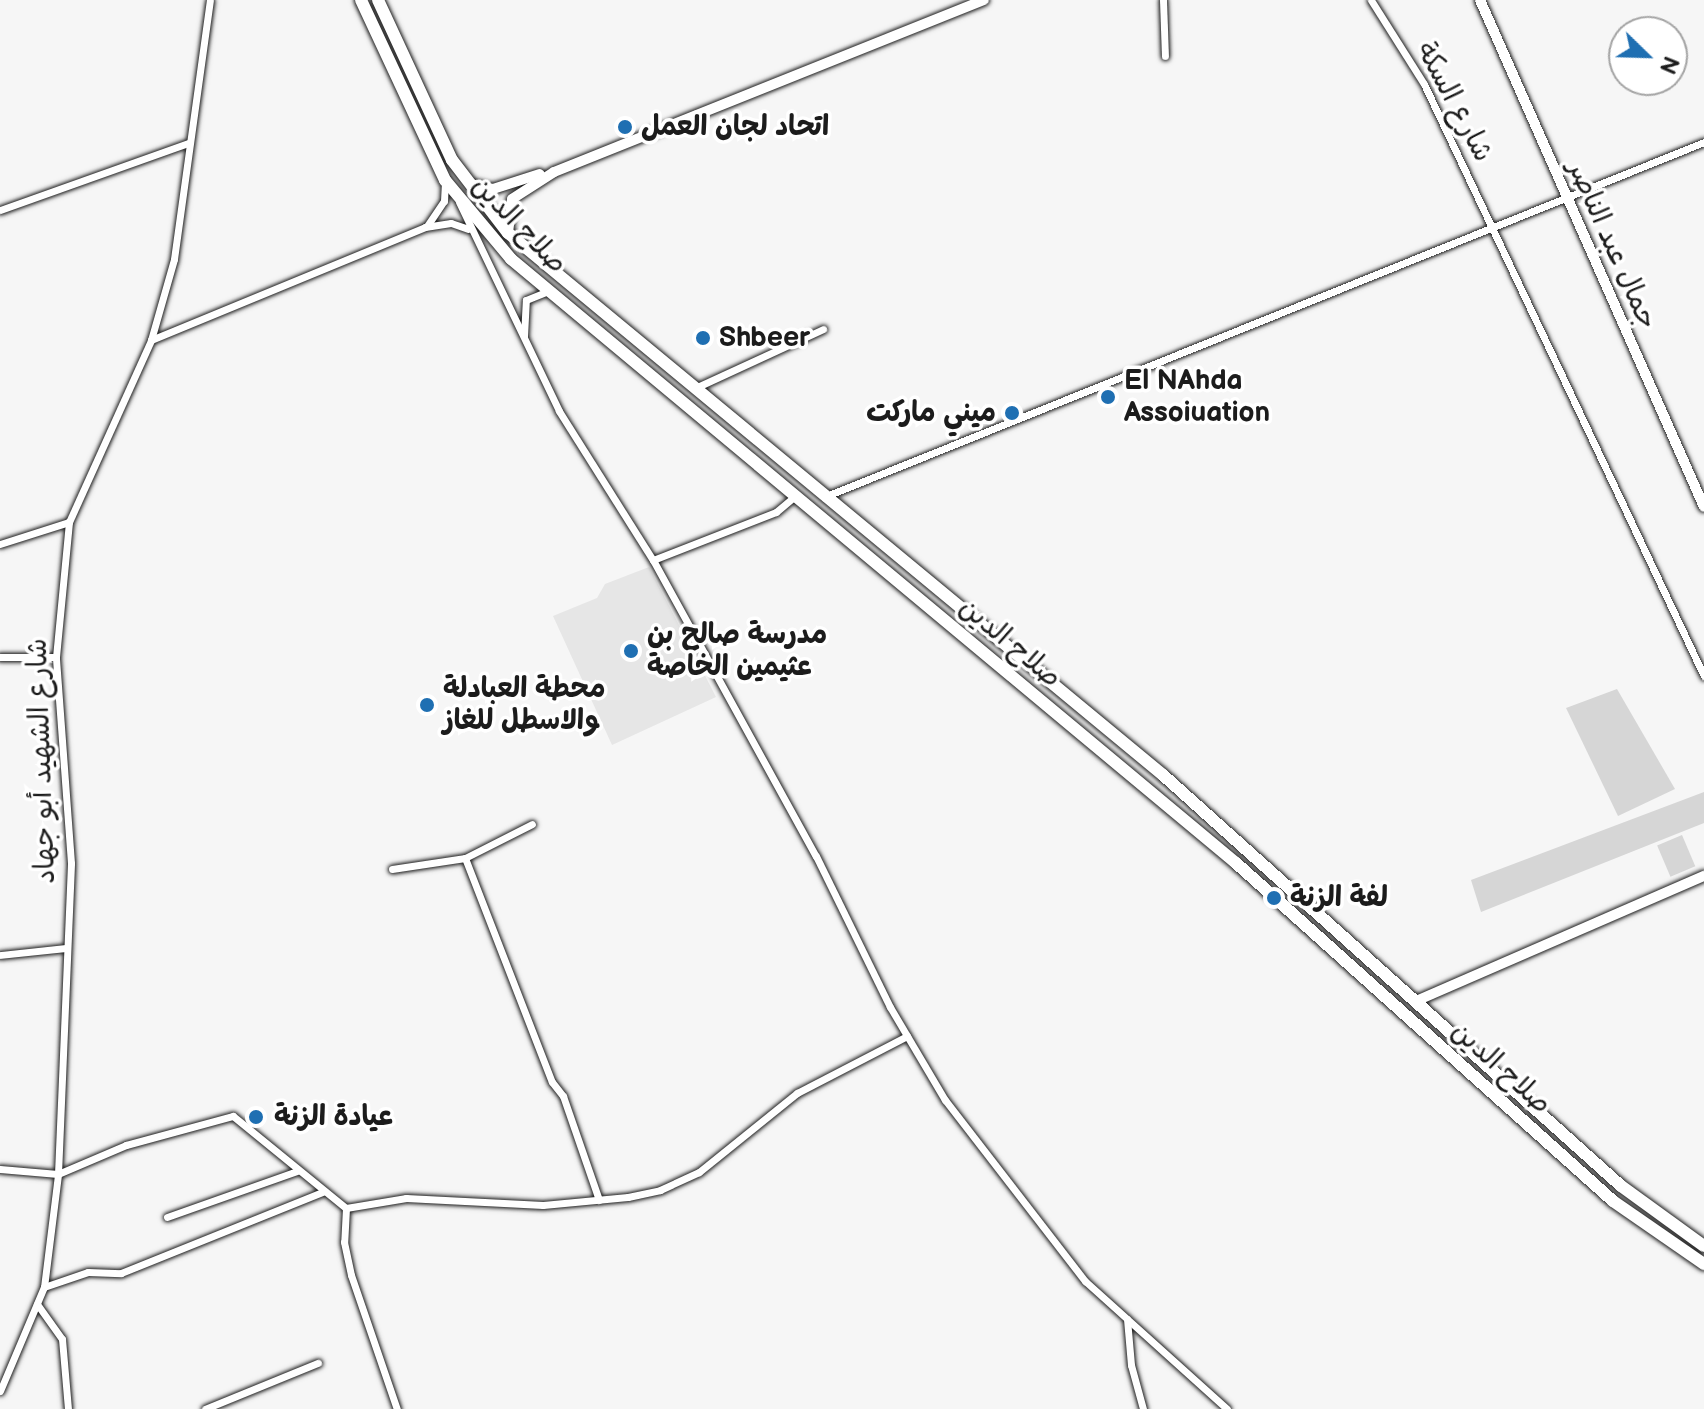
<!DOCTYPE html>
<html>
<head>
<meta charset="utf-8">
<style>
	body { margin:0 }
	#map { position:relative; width:1704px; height:1409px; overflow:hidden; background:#f6f6f6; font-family:"Balsamiq Sans","Playpen Sans Arabic",sans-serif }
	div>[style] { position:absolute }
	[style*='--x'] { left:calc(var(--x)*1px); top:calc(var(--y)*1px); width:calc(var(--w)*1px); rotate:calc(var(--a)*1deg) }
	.built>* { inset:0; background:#e6e6e6 }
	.green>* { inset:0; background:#d6d6d6; transform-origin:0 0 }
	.roads { filter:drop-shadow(0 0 2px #1c1c1c) drop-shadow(0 0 2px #1c1c1c) }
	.street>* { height:7px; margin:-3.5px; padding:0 3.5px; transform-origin:3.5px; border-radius:3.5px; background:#fff }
	.secondary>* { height:10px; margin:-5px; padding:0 5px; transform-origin:5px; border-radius:5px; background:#fff }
	.highway>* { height:12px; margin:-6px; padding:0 6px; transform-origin:6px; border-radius:6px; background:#fff }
	.dots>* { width:22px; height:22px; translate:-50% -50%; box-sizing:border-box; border:4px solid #fff; border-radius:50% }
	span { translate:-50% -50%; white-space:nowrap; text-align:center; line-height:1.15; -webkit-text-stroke:7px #fff; paint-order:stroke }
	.street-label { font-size:28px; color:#1c1c1c }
	.poi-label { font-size:28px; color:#1c1c1c; font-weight:700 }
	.left { translate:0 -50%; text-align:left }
	.right { translate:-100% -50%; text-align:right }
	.north { position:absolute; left:1608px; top:16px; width:80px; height:80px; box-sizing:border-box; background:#fff; border:2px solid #a4a4a4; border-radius:50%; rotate:113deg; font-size:22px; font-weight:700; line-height:32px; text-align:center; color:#1c1c1c }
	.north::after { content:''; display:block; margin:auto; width:28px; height:36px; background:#1f6fb2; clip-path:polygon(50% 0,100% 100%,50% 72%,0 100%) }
</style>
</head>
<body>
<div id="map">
	<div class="built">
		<i style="clip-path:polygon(649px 567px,716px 697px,612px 745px,553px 616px,597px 598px,605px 584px)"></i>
	</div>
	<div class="green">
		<i style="clip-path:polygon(1617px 689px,1675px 789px,1618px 816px,1566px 708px)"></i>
		<i style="clip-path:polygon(1704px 792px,1704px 823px,1481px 912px,1471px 880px)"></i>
		<i style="left:1682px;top:835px;width:34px;height:27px;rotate:67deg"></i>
	</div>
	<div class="roads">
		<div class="street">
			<i style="--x:1163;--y:0;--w:56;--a:88"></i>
			<i style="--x:1371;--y:0;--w:99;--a:57.8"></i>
			<i style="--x:1424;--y:84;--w:655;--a:64.69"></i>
			<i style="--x:459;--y:202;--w:232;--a:64.4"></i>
			<i style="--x:559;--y:411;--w:176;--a:57.8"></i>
			<i style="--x:653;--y:560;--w:338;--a:61.2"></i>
			<i style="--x:816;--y:856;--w:168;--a:63.9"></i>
			<i style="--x:890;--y:1007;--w:108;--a:59.4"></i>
			<i style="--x:945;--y:1100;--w:229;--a:52.3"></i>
			<i style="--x:1085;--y:1281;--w:191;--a:42"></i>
			<i style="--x:0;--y:210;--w:200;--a:-19.6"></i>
			<i style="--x:427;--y:226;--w:30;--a:-56"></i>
			<i style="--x:444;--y:201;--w:21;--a:-87"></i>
			<i style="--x:524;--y:336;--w:36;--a:-87"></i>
			<i style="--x:526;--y:300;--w:24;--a:-22"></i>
			<i style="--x:151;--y:340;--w:296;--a:-22.4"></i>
			<i style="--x:425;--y:227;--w:26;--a:-9"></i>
			<i style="--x:451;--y:223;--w:18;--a:19"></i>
			<i style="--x:695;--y:388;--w:141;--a:-24.7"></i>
			<i style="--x:824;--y:497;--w:949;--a:-21.97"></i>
			<i style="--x:0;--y:544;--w:72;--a:-17.7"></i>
			<i style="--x:653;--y:560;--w:132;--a:-21.3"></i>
			<i style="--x:776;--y:512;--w:25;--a:-40"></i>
			<i style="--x:0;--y:657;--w:56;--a:0"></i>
			<i style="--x:465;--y:858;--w:240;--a:68.8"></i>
			<i style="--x:552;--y:1082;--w:18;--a:52"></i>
			<i style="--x:563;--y:1096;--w:110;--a:70.9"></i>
			<i style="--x:392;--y:869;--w:74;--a:-8.6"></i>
			<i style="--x:465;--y:858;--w:75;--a:-26.9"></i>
			<i style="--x:0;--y:955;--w:65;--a:-6.1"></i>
			<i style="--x:0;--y:1169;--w:58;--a:4.9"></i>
			<i style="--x:58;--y:1174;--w:74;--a:-23.1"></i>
			<i style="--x:126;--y:1145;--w:111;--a:-15.2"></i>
			<i style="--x:233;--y:1116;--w:146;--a:39.2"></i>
			<i style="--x:346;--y:1208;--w:61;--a:-9.5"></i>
			<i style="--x:406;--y:1198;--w:137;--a:2.9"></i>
			<i style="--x:543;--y:1205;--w:85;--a:-5.4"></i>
			<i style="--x:628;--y:1197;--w:33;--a:-12"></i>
			<i style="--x:660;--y:1190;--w:43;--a:-24.8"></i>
			<i style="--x:699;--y:1172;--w:126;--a:-38.9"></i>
			<i style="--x:797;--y:1093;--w:124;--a:-27.4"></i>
			<i style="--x:346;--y:1208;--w:34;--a:93"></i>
			<i style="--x:344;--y:1242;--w:34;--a:78"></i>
			<i style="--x:351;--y:1275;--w:142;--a:71.1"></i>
			<i style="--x:167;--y:1217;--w:138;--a:-19.5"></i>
			<i style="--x:44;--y:1287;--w:46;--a:-18.8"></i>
			<i style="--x:88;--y:1272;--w:33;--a:2"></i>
			<i style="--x:121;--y:1273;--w:217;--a:-21.9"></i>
			<i style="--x:37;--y:1304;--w:43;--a:54.5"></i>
			<i style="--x:62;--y:1339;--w:70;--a:85.1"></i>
			<i style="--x:1127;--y:1319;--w:46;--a:85"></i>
			<i style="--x:1131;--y:1365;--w:46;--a:74.7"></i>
			<i style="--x:0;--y:1391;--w:113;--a:-67.1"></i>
			<i style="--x:44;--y:1287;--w:114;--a:-82.9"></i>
			<i style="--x:58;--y:1174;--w:311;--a:-87.6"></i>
			<i style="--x:71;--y:863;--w:207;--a:-94.2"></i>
			<i style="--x:56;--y:657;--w:136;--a:-84.5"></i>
			<i style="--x:69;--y:522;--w:200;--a:-65.7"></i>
			<i style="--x:151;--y:340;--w:84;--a:-74.1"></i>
			<i style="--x:174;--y:259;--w:261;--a:-82.1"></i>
			<i style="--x:205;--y:1409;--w:122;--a:-22.2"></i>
		</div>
		<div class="secondary">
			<i style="--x:1480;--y:0;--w:554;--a:66.16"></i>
			<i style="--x:471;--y:184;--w:23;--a:13"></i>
			<i style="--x:493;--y:189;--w:49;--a:-17.7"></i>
			<i style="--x:508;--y:233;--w:34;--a:-83"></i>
			<i style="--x:512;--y:199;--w:50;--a:-32.7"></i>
			<i style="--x:554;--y:172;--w:463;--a:-21.8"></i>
			<i style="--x:1416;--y:1001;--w:314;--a:-23.5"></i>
		</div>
		<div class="highway">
			<i style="--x:361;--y:0;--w:199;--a:65"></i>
			<i style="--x:445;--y:180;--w:103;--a:50.1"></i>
			<i style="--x:511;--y:259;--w:944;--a:39.8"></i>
			<i style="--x:1236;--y:863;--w:506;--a:41.88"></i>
			<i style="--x:1613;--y:1201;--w:111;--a:34.7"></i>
			<i style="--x:378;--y:0;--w:176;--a:65.2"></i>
			<i style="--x:452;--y:160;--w:92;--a:52.5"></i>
			<i style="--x:508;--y:233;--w:850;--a:39.61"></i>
			<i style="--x:1163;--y:775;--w:615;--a:41.9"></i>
			<i style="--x:1621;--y:1186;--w:102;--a:35.9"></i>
		</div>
	</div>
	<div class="dots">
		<i style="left:625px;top:127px;background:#1f6fb2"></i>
		<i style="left:703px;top:338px;background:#1f6fb2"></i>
		<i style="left:1108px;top:397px;background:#1f6fb2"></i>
		<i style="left:1012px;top:413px;background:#1f6fb2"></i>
		<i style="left:631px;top:651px;background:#1f6fb2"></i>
		<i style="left:427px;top:705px;background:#1f6fb2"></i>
		<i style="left:1274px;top:898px;background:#1f6fb2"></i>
		<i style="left:256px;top:1117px;background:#1f6fb2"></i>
	</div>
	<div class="street-label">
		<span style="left:1454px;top:102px;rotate:62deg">شارع السكة</span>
		<span style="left:519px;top:225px;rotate:46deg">صلاح الدين</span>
		<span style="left:1612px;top:245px;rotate:66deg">جمال عبد الناصر</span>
		<span style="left:1010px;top:643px;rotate:40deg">صلاح الدين</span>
		<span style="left:42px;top:761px;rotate:-92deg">شارع الشهيد أبو جهاد</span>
		<span style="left:1501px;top:1068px;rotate:42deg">صلاح الدين</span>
	</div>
	<div class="poi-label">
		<span class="left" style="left:641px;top:127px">اتحاد لجان العمل</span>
		<span class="left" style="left:719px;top:338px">Shbeer</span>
		<span class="left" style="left:1124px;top:397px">El NAhda<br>Assoiuation</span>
		<span class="right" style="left:996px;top:413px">ميني ماركت</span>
		<span class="left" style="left:647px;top:651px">مدرسة صالح بن<br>عثيمين الخاصة</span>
		<span class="left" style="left:443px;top:705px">محطة العبادلة<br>والاسطل للغاز</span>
		<span class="left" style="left:1290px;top:898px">لفة الزنة</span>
		<span class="left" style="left:274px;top:1117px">عيادة الزنة</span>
	</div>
	<div class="north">N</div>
</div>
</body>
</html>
